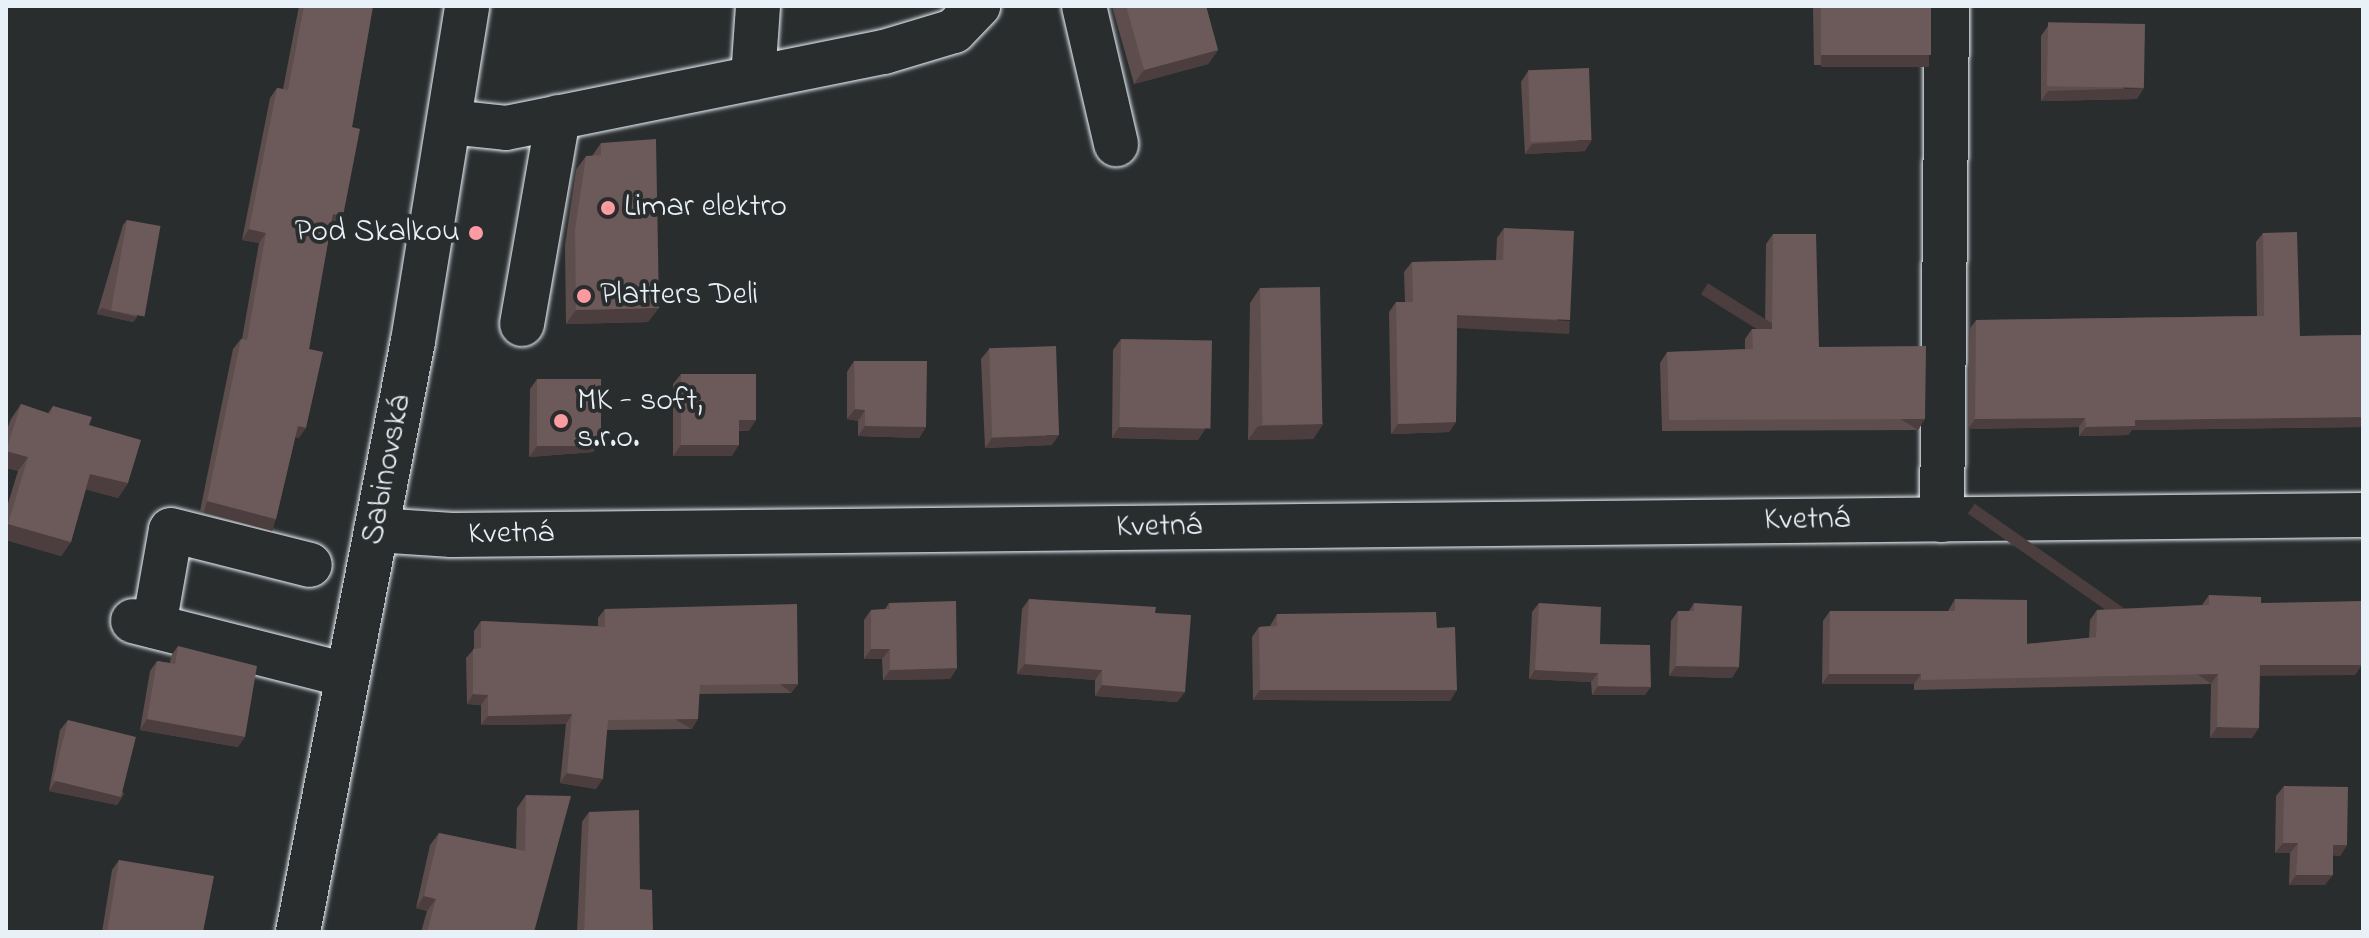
<!DOCTYPE html>
<html>
<head>
<meta charset="utf-8">
<style>
	body { margin:0 }
	#map { position:relative; width:2369px; height:938px; overflow:hidden; background:#2a2d2e; font-family:"Indie Flower",sans-serif }
	div>[style] { position:absolute }
	[style*='--x'] { left:calc(var(--x)*1px); top:calc(var(--y)*1px); width:calc(var(--w)*1px); rotate:calc(var(--a)*1deg) }
	.roads { filter:drop-shadow(0 0 2px #e8f1f8) drop-shadow(0 0 2px #e8f1f8) }
	.minor>* { height:44px; margin:-22px; padding:0 22px; transform-origin:22px; border-radius:22px; background:#2a2d2e }
	.major>* { height:44px; margin:-22px; padding:0 22px; transform-origin:22px; border-radius:22px; background:#2a2d2e }
	.wall>* { inset:0; background:#5d4d4d }
	.shaded-wall>* { inset:0; background:#4c3e3e; transform-origin:0 0 }
	.building>* { inset:0; background:#6c5959; transform-origin:0 0 }
	.dots>* { width:22px; height:22px; translate:-50% -50%; box-sizing:border-box; border:4px solid #2a2d2e; border-radius:50% }
	span { translate:-50% -50%; white-space:nowrap; text-align:center; line-height:1.15; -webkit-text-stroke:8px #2a2d2e; paint-order:stroke }
	.poi-label { font-size:32px; color:#e8f1f8 }
	.left { translate:0 -50%; text-align:left }
	.right { translate:-100% -50%; text-align:right }
	.street-label { font-size:32px; color:#e8f1f8 }
	.frame { position:absolute; inset:0; border:8px solid #e8f1f8; pointer-events:none }
</style>
</head>
<body>
<div id="map">
	<div class="roads">
		<div class="minor">
			<i style="--x:1084;--y:6;--w:142;--a:76.9"></i>
			<i style="--x:753;--y:78;--w:72;--a:-86"></i>
			<i style="--x:450;--y:122;--w:56;--a:6.1"></i>
			<i style="--x:506;--y:128;--w:386;--a:-11.4"></i>
			<i style="--x:884;--y:52;--w:73;--a:-16.7"></i>
			<i style="--x:954;--y:31;--w:35;--a:-46"></i>
			<i style="--x:522;--y:324;--w:210;--a:-80.1"></i>
			<i style="--x:1942;--y:520;--w:514;--a:-89.44"></i>
			<i style="--x:376;--y:530;--w:76;--a:3.8"></i>
			<i style="--x:452;--y:535;--w:1911;--a:-0.6"></i>
			<i style="--x:133;--y:621;--w:221;--a:14.2"></i>
			<i style="--x:154;--y:626;--w:97;--a:-80"></i>
			<i style="--x:171;--y:530;--w:143;--a:14.1"></i>
		</div>
		<div class="major">
			<i style="--x:298;--y:932;--w:602;--a:-78.99"></i>
			<i style="--x:413;--y:341;--w:339;--a:-80.8"></i>
		</div>
	</div>
	<div class="wall">
		<i style="clip-path:polygon(299px 6px,373px 6px,352px 127px,343px 216px,335px 226px,331px 225px,309px 349px,299px 438px,295px 437px,276px 519px,269px 529px,200px 511px,233px 349px,241px 339px,242px 339px,259px 243px,242px 240px,270px 98px,277px 88px,283px 89px)"></i>
		<i style="clip-path:polygon(1112px 6px,1206px 6px,1218px 50px,1208px 64px,1134px 84px)"></i>
		<i style="clip-path:polygon(1813px 6px,1931px 6px,1929px 55px,1921px 65px,1814px 65px)"></i>
		<i style="clip-path:polygon(2048px 26px,2137px 99px,2041px 101px,2041px 36px)"></i>
		<i style="clip-path:polygon(1528px 71px,1585px 151px,1525px 154px,1521px 82px)"></i>
		<i style="clip-path:polygon(601px 143px,648px 322px,566px 324px,565px 245px,576px 170px,586px 156px,592px 156px)"></i>
		<i style="clip-path:polygon(127px 220px,137px 317px,133px 322px,97px 314px,123px 225px)"></i>
		<i style="clip-path:polygon(1504px 228px,1563px 330px,1457px 325px,1456px 422px,1449px 432px,1391px 434px,1389px 312px,1396px 302px,1405px 302px,1404px 272px,1412px 262px,1496px 260px,1497px 238px)"></i>
		<i style="clip-path:polygon(2263px 233px,2300px 336px,2363px 335px,2363px 427px,2132px 430px,2128px 435px,2079px 436px,2079px 427px,1968px 429px,1969px 330px,1976px 320px,2257px 316px,2256px 242px)"></i>
		<i style="clip-path:polygon(1773px 234px,1819px 347px,1918px 430px,1662px 431px,1660px 363px,1667px 352px,1745px 349px,1745px 339px,1752px 329px,1765px 329px,1766px 244px)"></i>
		<i style="clip-path:polygon(1260px 288px,1323px 424px,1313px 439px,1248px 440px,1250px 303px)"></i>
		<i style="clip-path:polygon(1121px 339px,1205px 429px,1198px 440px,1112px 438px,1113px 350px)"></i>
		<i style="clip-path:polygon(989px 349px,1052px 445px,985px 448px,981px 359px)"></i>
		<i style="clip-path:polygon(854px 361px,926px 427px,919px 438px,858px 436px,858px 421px,847px 419px,847px 372px)"></i>
		<i style="clip-path:polygon(681px 374px,749px 431px,739px 431px,732px 456px,673px 456px,673px 384px)"></i>
		<i style="clip-path:polygon(537px 379px,601px 442px,593px 452px,529px 457px,530px 389px)"></i>
		<i style="clip-path:polygon(21px 404px,48px 413px,53px 406px,89px 425px,128px 483px,118px 498px,86px 489px,71px 542px,61px 556px,6px 540px,6px 510px,18px 471px,6px 468px,6px 432px,11px 419px)"></i>
		<i style="clip-path:polygon(2209px 595px,2261px 603px,2355px 675px,2260px 675px,2252px 738px,2210px 738px,2211px 684px,1914px 690px,1914px 684px,1822px 684px,1823px 621px,1830px 611px,1948px 611px,1955px 599px,2027px 644px,2089px 638px,2090px 620px,2097px 610px,2202px 605px)"></i>
		<i style="clip-path:polygon(1029px 599px,1155px 613px,1185px 692px,1177px 702px,1095px 696px,1095px 680px,1017px 674px,1022px 609px)"></i>
		<i style="clip-path:polygon(889px 603px,957px 668px,950px 679px,883px 680px,882px 659px,864px 659px,864px 620px,871px 610px,885px 609px)"></i>
		<i style="clip-path:polygon(1539px 603px,1600px 644px,1645px 695px,1592px 695px,1591px 682px,1529px 679px,1532px 612px)"></i>
		<i style="clip-path:polygon(1694px 603px,1732px 678px,1669px 676px,1671px 621px,1678px 611px,1689px 611px)"></i>
		<i style="clip-path:polygon(605px 609px,798px 684px,791px 693px,699px 694px,692px 729px,607px 730px,596px 789px,560px 783px,566px 724px,481px 725px,481px 705px,467px 704px,466px 658px,474px 649px,474px 631px,481px 621px,598px 626px,598px 618px)"></i>
		<i style="clip-path:polygon(1277px 614px,1437px 628px,1450px 701px,1253px 700px,1252px 637px,1259px 627px,1270px 626px)"></i>
		<i style="clip-path:polygon(178px 646px,238px 747px,140px 730px,150px 671px,157px 661px,170px 663px,171px 656px)"></i>
		<i style="clip-path:polygon(68px 720px,124px 794px,117px 805px,49px 791px,60px 730px)"></i>
		<i style="clip-path:polygon(2284px 786px,2347px 845px,2340px 856px,2333px 855px,2325px 885px,2289px 885px,2290px 853px,2275px 853px,2276px 796px)"></i>
		<i style="clip-path:polygon(526px 795px,534px 932px,421px 932px,427px 911px,416px 908px,430px 845px,439px 833px,516px 849px,517px 808px)"></i>
		<i style="clip-path:polygon(589px 812px,640px 889px,653px 932px,577px 932px,582px 822px)"></i>
		<i style="clip-path:polygon(119px 860px,203px 932px,102px 932px,112px 870px)"></i>
	</div>
	<div class="shaded-wall">
		<i style="clip-path:polygon(1218px 50px,1208px 64px,1134px 84px,1144px 70px)"></i>
		<i style="left:1821px;top:55px;width:108px;height:12px"></i>
		<i style="clip-path:polygon(2144px 88px,2137px 99px,2041px 101px,2048px 91px)"></i>
		<i style="clip-path:polygon(1592px 140px,1585px 151px,1525px 154px,1532px 144px)"></i>
		<i style="clip-path:polygon(333px 214px,343px 216px,335px 226px,326px 224px)"></i>
		<i style="clip-path:polygon(249px 229px,266px 233px,259px 243px,242px 240px)"></i>
		<i style="clip-path:polygon(101px 308px,137px 317px,133px 322px,97px 314px)"></i>
		<i style="clip-path:polygon(659px 308px,648px 322px,566px 324px,576px 310px)"></i>
		<i style="left:1457px;top:315px;width:113px;height:13px;rotate:3deg"></i>
		<i style="clip-path:polygon(855px 409px,865px 410px,858px 421px,847px 419px)"></i>
		<i style="clip-path:polygon(2363px 417px,2363px 427px,2132px 430px,2128px 435px,2079px 436px,2086px 427px,2135px 420px)"></i>
		<i style="clip-path:polygon(2085px 418px,2079px 427px,1968px 429px,1975px 419px)"></i>
		<i style="left:1925px;top:419px;width:13px;height:256px;rotate:122deg"></i>
		<i style="clip-path:polygon(739px 420px,756px 420px,749px 431px,732px 430px)"></i>
		<i style="clip-path:polygon(1456px 422px,1449px 432px,1391px 434px,1398px 424px)"></i>
		<i style="clip-path:polygon(1323px 424px,1313px 439px,1248px 440px,1258px 426px)"></i>
		<i style="clip-path:polygon(298px 426px,306px 428px,299px 438px,291px 436px)"></i>
		<i style="clip-path:polygon(865px 426px,926px 427px,919px 438px,858px 436px)"></i>
		<i style="clip-path:polygon(1119px 427px,1205px 429px,1198px 440px,1112px 438px)"></i>
		<i style="clip-path:polygon(1059px 435px,1052px 445px,985px 448px,992px 438px)"></i>
		<i style="clip-path:polygon(601px 442px,593px 452px,529px 457px,537px 446px)"></i>
		<i style="clip-path:polygon(681px 445px,739px 445px,732px 456px,673px 456px)"></i>
		<i style="clip-path:polygon(6px 451px,28px 457px,18px 471px,6px 468px)"></i>
		<i style="clip-path:polygon(90px 474px,128px 483px,118px 498px,80px 488px)"></i>
		<i style="left:207px;top:501px;width:71px;height:12px;rotate:15deg"></i>
		<i style="clip-path:polygon(8px 524px,71px 542px,61px 556px,6px 540px,6px 526px)"></i>
		<i style="clip-path:polygon(871px 649px,890px 649px,882px 659px,864px 659px)"></i>
		<i style="clip-path:polygon(1025px 664px,1102px 670px,1095px 680px,1017px 674px)"></i>
		<i style="clip-path:polygon(2260px 665px,2362px 665px,2355px 675px,2253px 676px)"></i>
		<i style="clip-path:polygon(1676px 666px,1739px 667px,1732px 678px,1669px 676px)"></i>
		<i style="clip-path:polygon(957px 668px,950px 679px,883px 680px,890px 670px)"></i>
		<i style="clip-path:polygon(1535px 670px,1598px 673px,1591px 682px,1529px 679px)"></i>
		<i style="clip-path:polygon(1829px 674px,1921px 674px,1914px 684px,1822px 684px)"></i>
		<i style="left:2218px;top:674px;width:12px;height:297px;rotate:125deg"></i>
		<i style="left:798px;top:684px;width:11px;height:98px;rotate:128deg"></i>
		<i style="clip-path:polygon(1102px 685px,1185px 692px,1177px 702px,1095px 696px)"></i>
		<i style="clip-path:polygon(1598px 686px,1651px 687px,1645px 695px,1592px 695px)"></i>
		<i style="clip-path:polygon(1260px 690px,1457px 690px,1450px 701px,1253px 700px)"></i>
		<i style="clip-path:polygon(473px 694px,488px 695px,481px 705px,467px 704px)"></i>
		<i style="clip-path:polygon(572px 714px,566px 724px,481px 725px,488px 716px)"></i>
		<i style="clip-path:polygon(147px 719px,245px 737px,238px 747px,140px 730px)"></i>
		<i style="left:698px;top:719px;width:12px;height:90px;rotate:121deg"></i>
		<i style="clip-path:polygon(2217px 727px,2259px 728px,2252px 738px,2210px 738px)"></i>
		<i style="clip-path:polygon(567px 773px,603px 779px,596px 789px,560px 783px)"></i>
		<i style="clip-path:polygon(56px 781px,124px 794px,117px 805px,49px 791px)"></i>
		<i style="clip-path:polygon(2283px 843px,2298px 843px,2290px 853px,2275px 853px)"></i>
		<i style="clip-path:polygon(2333px 845px,2347px 845px,2340px 856px,2326px 855px)"></i>
		<i style="clip-path:polygon(2296px 875px,2333px 875px,2325px 885px,2289px 885px)"></i>
		<i style="clip-path:polygon(424px 896px,436px 899px,427px 911px,416px 908px)"></i>
	</div>
	<div class="building">
		<i style="clip-path:polygon(304px 6px,373px 6px,352px 127px,360px 129px,343px 216px,333px 214px,309px 349px,323px 352px,306px 428px,298px 426px,276px 519px,207px 501px,241px 339px,247px 340px,266px 233px,249px 229px,277px 88px,288px 90px)"></i>
		<i style="clip-path:polygon(1126px 6px,1206px 6px,1218px 50px,1144px 70px)"></i>
		<i style="left:1821px;top:6px;width:110px;height:49px"></i>
		<i style="left:2145px;top:24px;width:64px;height:97px;rotate:91deg"></i>
		<i style="left:1589px;top:68px;width:72px;height:61px;rotate:88deg"></i>
		<i style="clip-path:polygon(656px 139px,659px 308px,576px 310px,575px 230px,586px 156px,601px 155px,601px 143px)"></i>
		<i style="left:127px;top:220px;width:34px;height:92px;rotate:10deg"></i>
		<i style="clip-path:polygon(1504px 228px,1574px 231px,1570px 320px,1457px 315px,1456px 422px,1398px 424px,1396px 302px,1413px 302px,1412px 262px,1503px 260px)"></i>
		<i style="clip-path:polygon(2297px 232px,2300px 336px,2363px 335px,2363px 417px,2135px 420px,2135px 426px,2086px 427px,2085px 418px,1975px 419px,1976px 320px,2264px 316px,2263px 233px)"></i>
		<i style="clip-path:polygon(1773px 234px,1816px 234px,1819px 347px,1926px 346px,1925px 419px,1669px 420px,1667px 352px,1753px 349px,1752px 329px,1772px 329px)"></i>
		<i style="left:1320px;top:287px;width:137px;height:60px;rotate:89deg"></i>
		<i style="left:1121px;top:339px;width:91px;height:88px;rotate:1deg"></i>
		<i style="left:1056px;top:346px;width:89px;height:67px;rotate:88deg"></i>
		<i style="clip-path:polygon(854px 361px,927px 361px,926px 427px,865px 426px,865px 410px,855px 409px)"></i>
		<i style="clip-path:polygon(681px 374px,756px 374px,756px 420px,739px 420px,739px 445px,681px 445px)"></i>
		<i style="left:537px;top:379px;width:64px;height:67px"></i>
		<i style="clip-path:polygon(21px 404px,50px 414px,53px 406px,92px 417px,89px 425px,141px 440px,128px 483px,90px 474px,71px 542px,8px 524px,28px 457px,6px 451px)"></i>
		<i style="clip-path:polygon(2209px 595px,2261px 597px,2261px 603px,2362px 601px,2362px 665px,2260px 665px,2259px 728px,2217px 727px,2218px 674px,1921px 680px,1921px 674px,1829px 674px,1830px 611px,1955px 611px,1955px 599px,2027px 600px,2027px 644px,2096px 637px,2097px 610px,2209px 605px)"></i>
		<i style="clip-path:polygon(1029px 599px,1156px 607px,1155px 613px,1191px 615px,1185px 692px,1102px 685px,1102px 670px,1025px 664px)"></i>
		<i style="clip-path:polygon(956px 601px,957px 668px,890px 670px,890px 649px,871px 649px,871px 610px,890px 609px,889px 603px)"></i>
		<i style="clip-path:polygon(1539px 603px,1601px 607px,1600px 644px,1650px 645px,1651px 687px,1598px 686px,1598px 673px,1535px 670px)"></i>
		<i style="clip-path:polygon(1694px 603px,1742px 606px,1739px 667px,1676px 666px,1678px 611px,1694px 611px)"></i>
		<i style="clip-path:polygon(797px 604px,798px 684px,700px 685px,698px 719px,608px 720px,603px 779px,567px 773px,572px 714px,488px 716px,488px 695px,473px 694px,473px 649px,481px 648px,481px 621px,605px 627px,605px 609px)"></i>
		<i style="clip-path:polygon(1436px 612px,1437px 628px,1455px 627px,1457px 690px,1260px 690px,1259px 627px,1277px 626px,1277px 614px)"></i>
		<i style="clip-path:polygon(178px 646px,257px 666px,245px 737px,147px 719px,157px 661px,175px 664px)"></i>
		<i style="left:68px;top:720px;width:70px;height:62px;rotate:14deg"></i>
		<i style="clip-path:polygon(2284px 786px,2348px 787px,2347px 845px,2333px 845px,2333px 875px,2296px 875px,2298px 843px,2283px 843px)"></i>
		<i style="clip-path:polygon(526px 795px,571px 796px,534px 932px,427px 932px,436px 899px,424px 896px,439px 833px,525px 851px)"></i>
		<i style="clip-path:polygon(639px 810px,640px 889px,652px 890px,653px 932px,584px 932px,589px 812px)"></i>
		<i style="clip-path:polygon(119px 860px,214px 876px,203px 932px,107px 932px)"></i>
	</div>
	<div class="dots">
		<i style="left:608px;top:208px;background:#ff9aa2"></i>
		<i style="left:476px;top:233px;background:#ff9aa2"></i>
		<i style="left:584px;top:296px;background:#ff9aa2"></i>
		<i style="left:561px;top:421px;background:#ff9aa2"></i>
	</div>
	<div class="poi-label">
		<span class="left" style="left:624px;top:208px">Limar elektro</span>
		<span class="right" style="left:460px;top:233px">Pod Skalkou</span>
		<span class="left" style="left:600px;top:296px">Platters Deli</span>
		<span class="left" style="left:577px;top:421px">MK - soft,<br>s.r.o.</span>
	</div>
	<div class="street-label">
		<span style="left:388px;top:470px;rotate:-79deg">Sabinovská</span>
		<span style="left:1807px;top:521px;rotate:-1deg">Kvetná</span>
		<span style="left:1159px;top:528px;rotate:-1deg">Kvetná</span>
		<span style="left:511px;top:535px;rotate:-1deg">Kvetná</span>
	</div>
	<div class="frame"></div>
</div>
</body>
</html>
